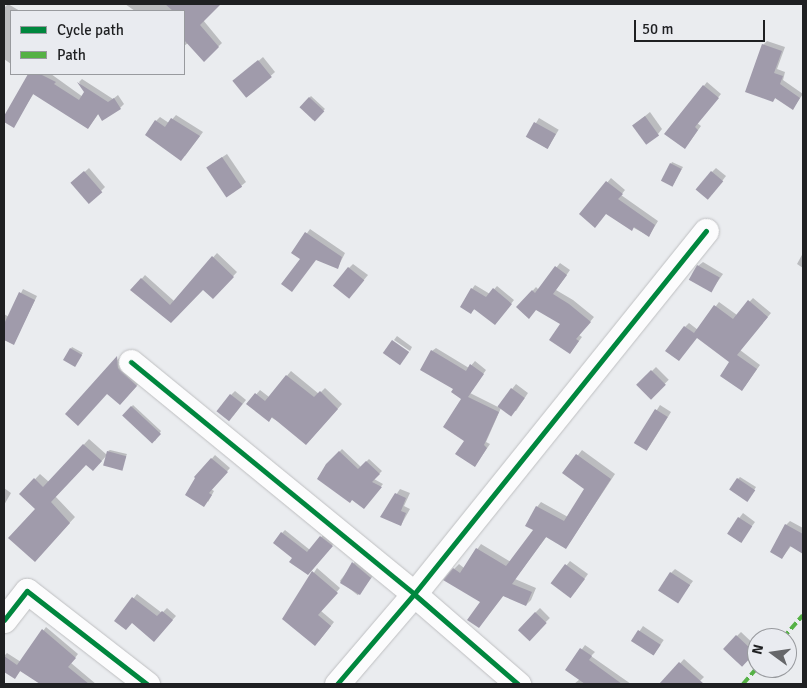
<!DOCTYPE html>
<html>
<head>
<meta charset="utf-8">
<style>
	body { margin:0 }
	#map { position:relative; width:807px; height:688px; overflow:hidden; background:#eaecef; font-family:Signika,sans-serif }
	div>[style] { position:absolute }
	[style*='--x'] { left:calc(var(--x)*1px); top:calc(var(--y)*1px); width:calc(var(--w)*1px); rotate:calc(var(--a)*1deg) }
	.shadow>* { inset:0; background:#0003; transform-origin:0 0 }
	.building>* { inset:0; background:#a09bab; transform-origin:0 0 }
	.roads { filter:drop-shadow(0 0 1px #bebfc1) drop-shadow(0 0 1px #bebfc1) }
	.minor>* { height:25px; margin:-12.5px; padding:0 12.5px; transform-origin:12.5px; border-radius:12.5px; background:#fcfcfd }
	.quiet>* { height:4px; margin-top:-2px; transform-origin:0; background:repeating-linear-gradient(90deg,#55b145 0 8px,transparent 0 12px) }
	.cycleway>* { height:5px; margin:-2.5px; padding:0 2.5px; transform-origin:2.5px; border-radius:2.5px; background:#00873e }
	span { translate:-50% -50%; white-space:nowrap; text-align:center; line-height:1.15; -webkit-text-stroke:5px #e9ebf0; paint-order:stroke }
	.frame { position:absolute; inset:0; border:5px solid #1f2022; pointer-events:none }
	.legend { position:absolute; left:10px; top:10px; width:175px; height:65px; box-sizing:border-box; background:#e9ebf0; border:1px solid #989a9e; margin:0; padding:6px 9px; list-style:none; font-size:15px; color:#1f2022 }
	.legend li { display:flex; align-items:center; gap:10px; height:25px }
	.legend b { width:25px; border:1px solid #989a9e }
	.north { position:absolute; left:747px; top:628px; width:50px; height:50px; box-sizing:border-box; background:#e9ebf0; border:1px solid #989a9e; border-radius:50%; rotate:284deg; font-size:14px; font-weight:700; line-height:20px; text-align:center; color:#1f2022 }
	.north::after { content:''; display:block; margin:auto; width:18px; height:22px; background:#66676a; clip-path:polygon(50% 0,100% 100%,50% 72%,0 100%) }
	.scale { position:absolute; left:634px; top:20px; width:131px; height:22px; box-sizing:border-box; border:2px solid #1f2022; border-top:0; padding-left:6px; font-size:15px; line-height:18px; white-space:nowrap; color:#1f2022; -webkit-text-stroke:4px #e9ebf0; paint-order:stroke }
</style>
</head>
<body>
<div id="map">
	<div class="shadow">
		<i style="clip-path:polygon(8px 4px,20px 11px,11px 11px,11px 64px,4px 59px,4px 8px)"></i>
		<i style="clip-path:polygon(125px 4px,219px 4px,203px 20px,222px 43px,204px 60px,188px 43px,184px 46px,184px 11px,135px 11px)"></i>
		<i style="clip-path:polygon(767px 41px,785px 47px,777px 69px,785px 72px,783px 80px,803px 94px,793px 108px,776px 97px,773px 101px,763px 45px)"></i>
		<i style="clip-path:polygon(263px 57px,275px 72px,247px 97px,239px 78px)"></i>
		<i style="clip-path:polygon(29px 74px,51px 74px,83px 97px,85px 92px,79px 82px,82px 79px,113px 99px,118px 95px,124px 104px,120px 108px,99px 113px,88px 128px,34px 93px,13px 126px,4px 121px,4px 118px)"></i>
		<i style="clip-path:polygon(707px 82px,721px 94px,697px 123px,701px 126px,688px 144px,666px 133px)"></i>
		<i style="clip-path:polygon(311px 96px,325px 109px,313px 120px,301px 107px)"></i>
		<i style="clip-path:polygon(650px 112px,662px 129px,658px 134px,634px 125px)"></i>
		<i style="clip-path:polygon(176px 115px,203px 132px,185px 156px,156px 121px,160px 117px,169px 123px)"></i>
		<i style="left:539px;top:118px;width:23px;height:22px;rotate:31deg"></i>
		<i style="clip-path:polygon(227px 154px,246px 182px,241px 186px,212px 164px)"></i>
		<i style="clip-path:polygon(672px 162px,683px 167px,673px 185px,671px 164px)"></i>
		<i style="clip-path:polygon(89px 168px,105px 187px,101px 191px,77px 179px)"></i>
		<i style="clip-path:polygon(716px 168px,726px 176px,712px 194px,712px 172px)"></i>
		<i style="clip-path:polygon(611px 178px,625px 190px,621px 195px,658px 221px,649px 236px,606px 213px,581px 214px)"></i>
		<i style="clip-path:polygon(310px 229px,345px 253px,338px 267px,316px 259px,301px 259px,293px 253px)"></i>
		<i style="clip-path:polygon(217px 253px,237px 272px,213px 298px,203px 288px,171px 322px,132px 290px,145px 275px,174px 301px)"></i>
		<i style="clip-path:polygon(803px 253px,803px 268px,797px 264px)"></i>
		<i style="clip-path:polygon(703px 262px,723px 274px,711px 291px,698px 266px)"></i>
		<i style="clip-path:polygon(560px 263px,570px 270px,556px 290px,573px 300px,594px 317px,579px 335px,582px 337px,570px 353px,562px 324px,536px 309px,518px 307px,536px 287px,539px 290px)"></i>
		<i style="clip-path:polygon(353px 264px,368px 275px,353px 293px,349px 268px)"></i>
		<i style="clip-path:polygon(475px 285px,490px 294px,497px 286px,514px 300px,498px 320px,475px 309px,471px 312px,472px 289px)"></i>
		<i style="clip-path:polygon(23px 289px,37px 296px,14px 343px,4px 339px,4px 314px,9px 317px)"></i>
		<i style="clip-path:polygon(753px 298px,771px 313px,740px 350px,760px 365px,745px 386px,731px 362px,685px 327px,689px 323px,698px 330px,719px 302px,737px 315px)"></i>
		<i style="clip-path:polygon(397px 336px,412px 347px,410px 351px,394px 340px)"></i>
		<i style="clip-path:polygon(72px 347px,83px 353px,76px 363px,64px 359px)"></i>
		<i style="clip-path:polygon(436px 348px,469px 368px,475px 361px,486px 370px,470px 393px,498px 407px,516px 384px,528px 393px,516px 411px,501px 408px,486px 442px,490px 444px,475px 466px,466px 441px,463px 399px,432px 351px)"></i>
		<i style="clip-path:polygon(122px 355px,141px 381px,120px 404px,107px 392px,67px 414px)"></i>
		<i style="left:656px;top:367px;width:18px;height:25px;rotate:45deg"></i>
		<i style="clip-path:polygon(291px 371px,319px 394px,325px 388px,342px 404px,310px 440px,248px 404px,260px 390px,269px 397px)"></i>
		<i style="clip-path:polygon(235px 391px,246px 400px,233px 416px,231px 395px)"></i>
		<i style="clip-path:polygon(133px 405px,161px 431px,155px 441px,124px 415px)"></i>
		<i style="left:660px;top:405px;width:13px;height:45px;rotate:32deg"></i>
		<i style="clip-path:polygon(89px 439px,107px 455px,99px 464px,86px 463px,55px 496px,75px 517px,40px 555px,36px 509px,21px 494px,40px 474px,49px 482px)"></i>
		<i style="clip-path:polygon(342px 449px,361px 467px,369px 459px,382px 471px,374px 479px,383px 484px,366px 504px,327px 465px)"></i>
		<i style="clip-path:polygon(110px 450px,127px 454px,121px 469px,108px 451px)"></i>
		<i style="clip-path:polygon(582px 450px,615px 474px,570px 542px,547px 536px,515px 579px,536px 588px,531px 600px,526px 605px,504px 595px,479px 627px,482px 602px,454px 569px,459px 564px,464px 568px,481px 544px,511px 562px,535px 529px,537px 507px,541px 502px,568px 517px,585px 488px,564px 473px)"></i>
		<i style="clip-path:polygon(215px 455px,230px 468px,211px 489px,214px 491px,208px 502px,196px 477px)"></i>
		<i style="clip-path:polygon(740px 477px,756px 487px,749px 498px,738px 479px)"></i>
		<i style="clip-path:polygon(4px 488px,11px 493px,4px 505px)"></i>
		<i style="clip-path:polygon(400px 489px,410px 493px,404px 506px,410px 509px,401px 525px,382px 516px)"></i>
		<i style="left:743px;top:513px;width:15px;height:25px;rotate:37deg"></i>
		<i style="clip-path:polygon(790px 521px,803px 528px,803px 553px,791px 546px,782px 558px,786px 525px)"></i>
		<i style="clip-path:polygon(285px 530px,310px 550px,324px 534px,335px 542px,311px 571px,294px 558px,282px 533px)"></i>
		<i style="left:357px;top:559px;width:23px;height:28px;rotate:38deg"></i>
		<i style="clip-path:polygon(570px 561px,588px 574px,575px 592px,553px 582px)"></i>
		<i style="clip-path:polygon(317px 568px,340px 588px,321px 611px,334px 622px,319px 641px,283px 619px)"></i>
		<i style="clip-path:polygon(675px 569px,693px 581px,677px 602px,671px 573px)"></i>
		<i style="clip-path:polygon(137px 594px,162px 613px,167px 608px,176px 616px,158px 636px,132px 622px,116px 621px)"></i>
		<i style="left:540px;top:608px;width:14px;height:30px;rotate:45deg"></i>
		<i style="left:643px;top:626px;width:25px;height:18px;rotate:34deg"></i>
		<i style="clip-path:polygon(46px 627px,78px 654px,71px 663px,96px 684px,43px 684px,21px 670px,15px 678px,4px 670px,4px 656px,7px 653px,21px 662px)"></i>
		<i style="clip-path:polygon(741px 632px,757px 647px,757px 650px,742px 666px,724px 649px)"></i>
		<i style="clip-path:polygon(585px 645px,595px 652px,591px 656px,631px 684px,602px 684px,597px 681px,594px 684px,574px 684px,580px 679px,567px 670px)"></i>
		<i style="clip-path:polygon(684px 659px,704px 677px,697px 684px,670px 684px,665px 680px)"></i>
	</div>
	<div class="building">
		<i style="clip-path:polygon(165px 4px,221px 4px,200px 25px,219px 47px,204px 62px,184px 40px,184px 11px,173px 11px)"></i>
		<i style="clip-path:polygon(762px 44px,782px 51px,774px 73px,783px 76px,780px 84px,800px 98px,793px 110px,775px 98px,773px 102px,745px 92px)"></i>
		<i style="left:258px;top:60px;width:22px;height:33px;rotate:51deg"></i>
		<i style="clip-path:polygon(28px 74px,40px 74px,56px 82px,54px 84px,79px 100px,84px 92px,77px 82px,108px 102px,114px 98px,121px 109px,102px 121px,98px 114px,88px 129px,33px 94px,14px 128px,4px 122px,4px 116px)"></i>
		<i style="clip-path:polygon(703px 85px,719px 98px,695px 127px,698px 130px,685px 149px,664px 134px)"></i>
		<i style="left:309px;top:97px;width:21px;height:14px;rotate:43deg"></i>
		<i style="left:645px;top:116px;width:24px;height:16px;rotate:54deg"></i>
		<i style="clip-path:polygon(171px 118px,200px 136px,181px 161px,145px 135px,155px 120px,165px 127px)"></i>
		<i style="left:534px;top:122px;width:25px;height:17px;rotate:29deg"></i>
		<i style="left:222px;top:157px;width:36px;height:19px;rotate:56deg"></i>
		<i style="left:670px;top:163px;width:13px;height:20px;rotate:27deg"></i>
		<i style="left:84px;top:171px;width:28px;height:18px;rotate:49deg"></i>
		<i style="left:711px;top:171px;width:16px;height:24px;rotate:40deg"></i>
		<i style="clip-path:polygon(606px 181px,623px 194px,618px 199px,655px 225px,649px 237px,634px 227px,632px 231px,606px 214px,595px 228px,579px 214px)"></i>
		<i style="clip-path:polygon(305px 232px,342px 257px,338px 269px,316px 260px,292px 292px,281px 284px,300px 259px,291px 253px)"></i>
		<i style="clip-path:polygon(212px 256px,234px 277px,213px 299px,203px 290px,171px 323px,130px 290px,141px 278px,170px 305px)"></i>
		<i style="left:697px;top:265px;width:26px;height:17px;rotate:29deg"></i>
		<i style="clip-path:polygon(555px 266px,567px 275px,553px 294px,569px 304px,591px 322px,576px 339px,579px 341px,570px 354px,549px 340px,560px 324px,536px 310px,529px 319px,516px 307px,532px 290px,535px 293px)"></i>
		<i style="left:348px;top:267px;width:21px;height:24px;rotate:39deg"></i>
		<i style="clip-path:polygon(471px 288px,486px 297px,493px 288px,512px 304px,495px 325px,474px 309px,471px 314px,460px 307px)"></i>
		<i style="clip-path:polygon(19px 292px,35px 300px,14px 345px,4px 340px,4px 324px)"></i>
		<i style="clip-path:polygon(748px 300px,768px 317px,737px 355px,757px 369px,742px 391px,720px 376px,729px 362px,697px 338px,679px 361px,665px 351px,684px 326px,694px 333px,714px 305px,733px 319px)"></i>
		<i style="left:392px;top:340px;width:21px;height:16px;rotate:35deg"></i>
		<i style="left:70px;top:348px;width:14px;height:14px;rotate:30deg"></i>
		<i style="clip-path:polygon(431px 350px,466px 371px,470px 364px,484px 374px,468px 397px,499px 412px,484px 445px,487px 448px,475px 467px,455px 454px,464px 441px,443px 427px,461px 399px,451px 392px,453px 389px,420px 370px)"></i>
		<i style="clip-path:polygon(117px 356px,118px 368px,137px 386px,120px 405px,107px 394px,78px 426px,65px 414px)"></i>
		<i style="left:651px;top:370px;width:21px;height:21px;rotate:45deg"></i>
		<i style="clip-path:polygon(286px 375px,314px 397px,320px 391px,338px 409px,306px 445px,272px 417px,269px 422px,246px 404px,255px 393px,265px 401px)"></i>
		<i style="left:511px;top:388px;width:17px;height:23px;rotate:36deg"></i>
		<i style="left:230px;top:394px;width:16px;height:22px;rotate:38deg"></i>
		<i style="left:131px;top:406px;width:41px;height:13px;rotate:43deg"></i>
		<i style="left:655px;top:409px;width:15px;height:40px;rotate:32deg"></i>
		<i style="clip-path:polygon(83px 444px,102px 461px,93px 471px,86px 465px,51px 502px,70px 523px,35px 562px,8px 538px,35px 509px,19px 494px,34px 478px,43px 487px)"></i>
		<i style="left:107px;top:451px;width:20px;height:15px;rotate:15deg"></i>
		<i style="clip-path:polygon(339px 451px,358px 469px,366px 461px,380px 474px,372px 482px,382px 487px,364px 509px,352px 500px,350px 503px,317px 479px,326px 464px)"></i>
		<i style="clip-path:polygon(576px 454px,611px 479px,566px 549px,546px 537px,512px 584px,532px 592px,526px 606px,503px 596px,479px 628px,467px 620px,480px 602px,443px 580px,453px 568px,460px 573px,476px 548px,506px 566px,533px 530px,525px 526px,536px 506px,564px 521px,584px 489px,562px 473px)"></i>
		<i style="clip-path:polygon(211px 458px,228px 472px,209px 493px,212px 495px,204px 507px,185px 495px,195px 478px,194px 477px)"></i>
		<i style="left:737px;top:478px;width:22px;height:14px;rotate:34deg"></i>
		<i style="clip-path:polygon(395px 493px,406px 498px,401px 511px,406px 513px,401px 526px,380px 517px)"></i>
		<i style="left:738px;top:517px;width:17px;height:20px;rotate:33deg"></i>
		<i style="clip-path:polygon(785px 524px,803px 534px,803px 554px,790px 546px,782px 559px,770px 552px)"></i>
		<i style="clip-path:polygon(281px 532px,307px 552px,320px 536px,333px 546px,308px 575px,289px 562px,292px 558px,273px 543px)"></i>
		<i style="clip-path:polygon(352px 562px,371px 578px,360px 595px,340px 583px)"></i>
		<i style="left:565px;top:564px;width:25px;height:24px;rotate:37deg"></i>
		<i style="clip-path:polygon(312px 571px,338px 593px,318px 615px,331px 626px,315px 646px,282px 619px)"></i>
		<i style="left:670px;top:572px;width:24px;height:22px;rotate:33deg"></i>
		<i style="clip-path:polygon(132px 597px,157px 616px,162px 611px,173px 620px,154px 642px,132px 623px,126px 630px,114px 621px)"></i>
		<i style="left:535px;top:612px;width:16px;height:25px;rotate:43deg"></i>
		<i style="clip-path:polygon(42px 629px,76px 658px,68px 667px,89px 684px,40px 684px,20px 671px,15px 679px,4px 672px,4px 656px,17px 665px)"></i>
		<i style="left:638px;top:630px;width:27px;height:13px;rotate:33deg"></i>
		<i style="left:736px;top:635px;width:26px;height:19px;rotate:43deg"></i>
		<i style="clip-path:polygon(580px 648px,592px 656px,589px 660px,622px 684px,585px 684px,565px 670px)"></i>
		<i style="clip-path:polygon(679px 662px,704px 684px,659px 684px)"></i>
	</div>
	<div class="roads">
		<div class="minor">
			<i style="--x:131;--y:362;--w:366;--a:39.3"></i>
			<i style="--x:414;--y:594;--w:138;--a:40.9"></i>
			<i style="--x:4;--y:620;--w:37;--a:-52"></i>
			<i style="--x:27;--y:591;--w:152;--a:37.8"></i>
			<i style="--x:337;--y:684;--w:118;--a:-49.5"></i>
			<i style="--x:414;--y:594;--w:466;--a:-51.2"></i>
		</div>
	</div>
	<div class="quiet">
		<i style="--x:783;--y:638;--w:30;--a:-49"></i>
		<i style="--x:743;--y:684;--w:21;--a:-49"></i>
	</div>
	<div class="cycleway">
		<i style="--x:131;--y:362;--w:366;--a:39.3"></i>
		<i style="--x:414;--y:594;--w:138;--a:40.9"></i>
		<i style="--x:4;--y:620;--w:37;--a:-52"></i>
		<i style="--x:27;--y:591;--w:152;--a:37.8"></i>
		<i style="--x:337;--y:684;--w:118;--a:-49.5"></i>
		<i style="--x:414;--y:594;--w:466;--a:-51.2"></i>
	</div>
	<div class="frame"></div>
	<ul class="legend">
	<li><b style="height:6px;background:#00873e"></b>Cycle path</li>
	<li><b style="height:6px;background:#55b145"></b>Path</li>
	</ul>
	<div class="north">N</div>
	<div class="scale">50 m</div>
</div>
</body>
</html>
